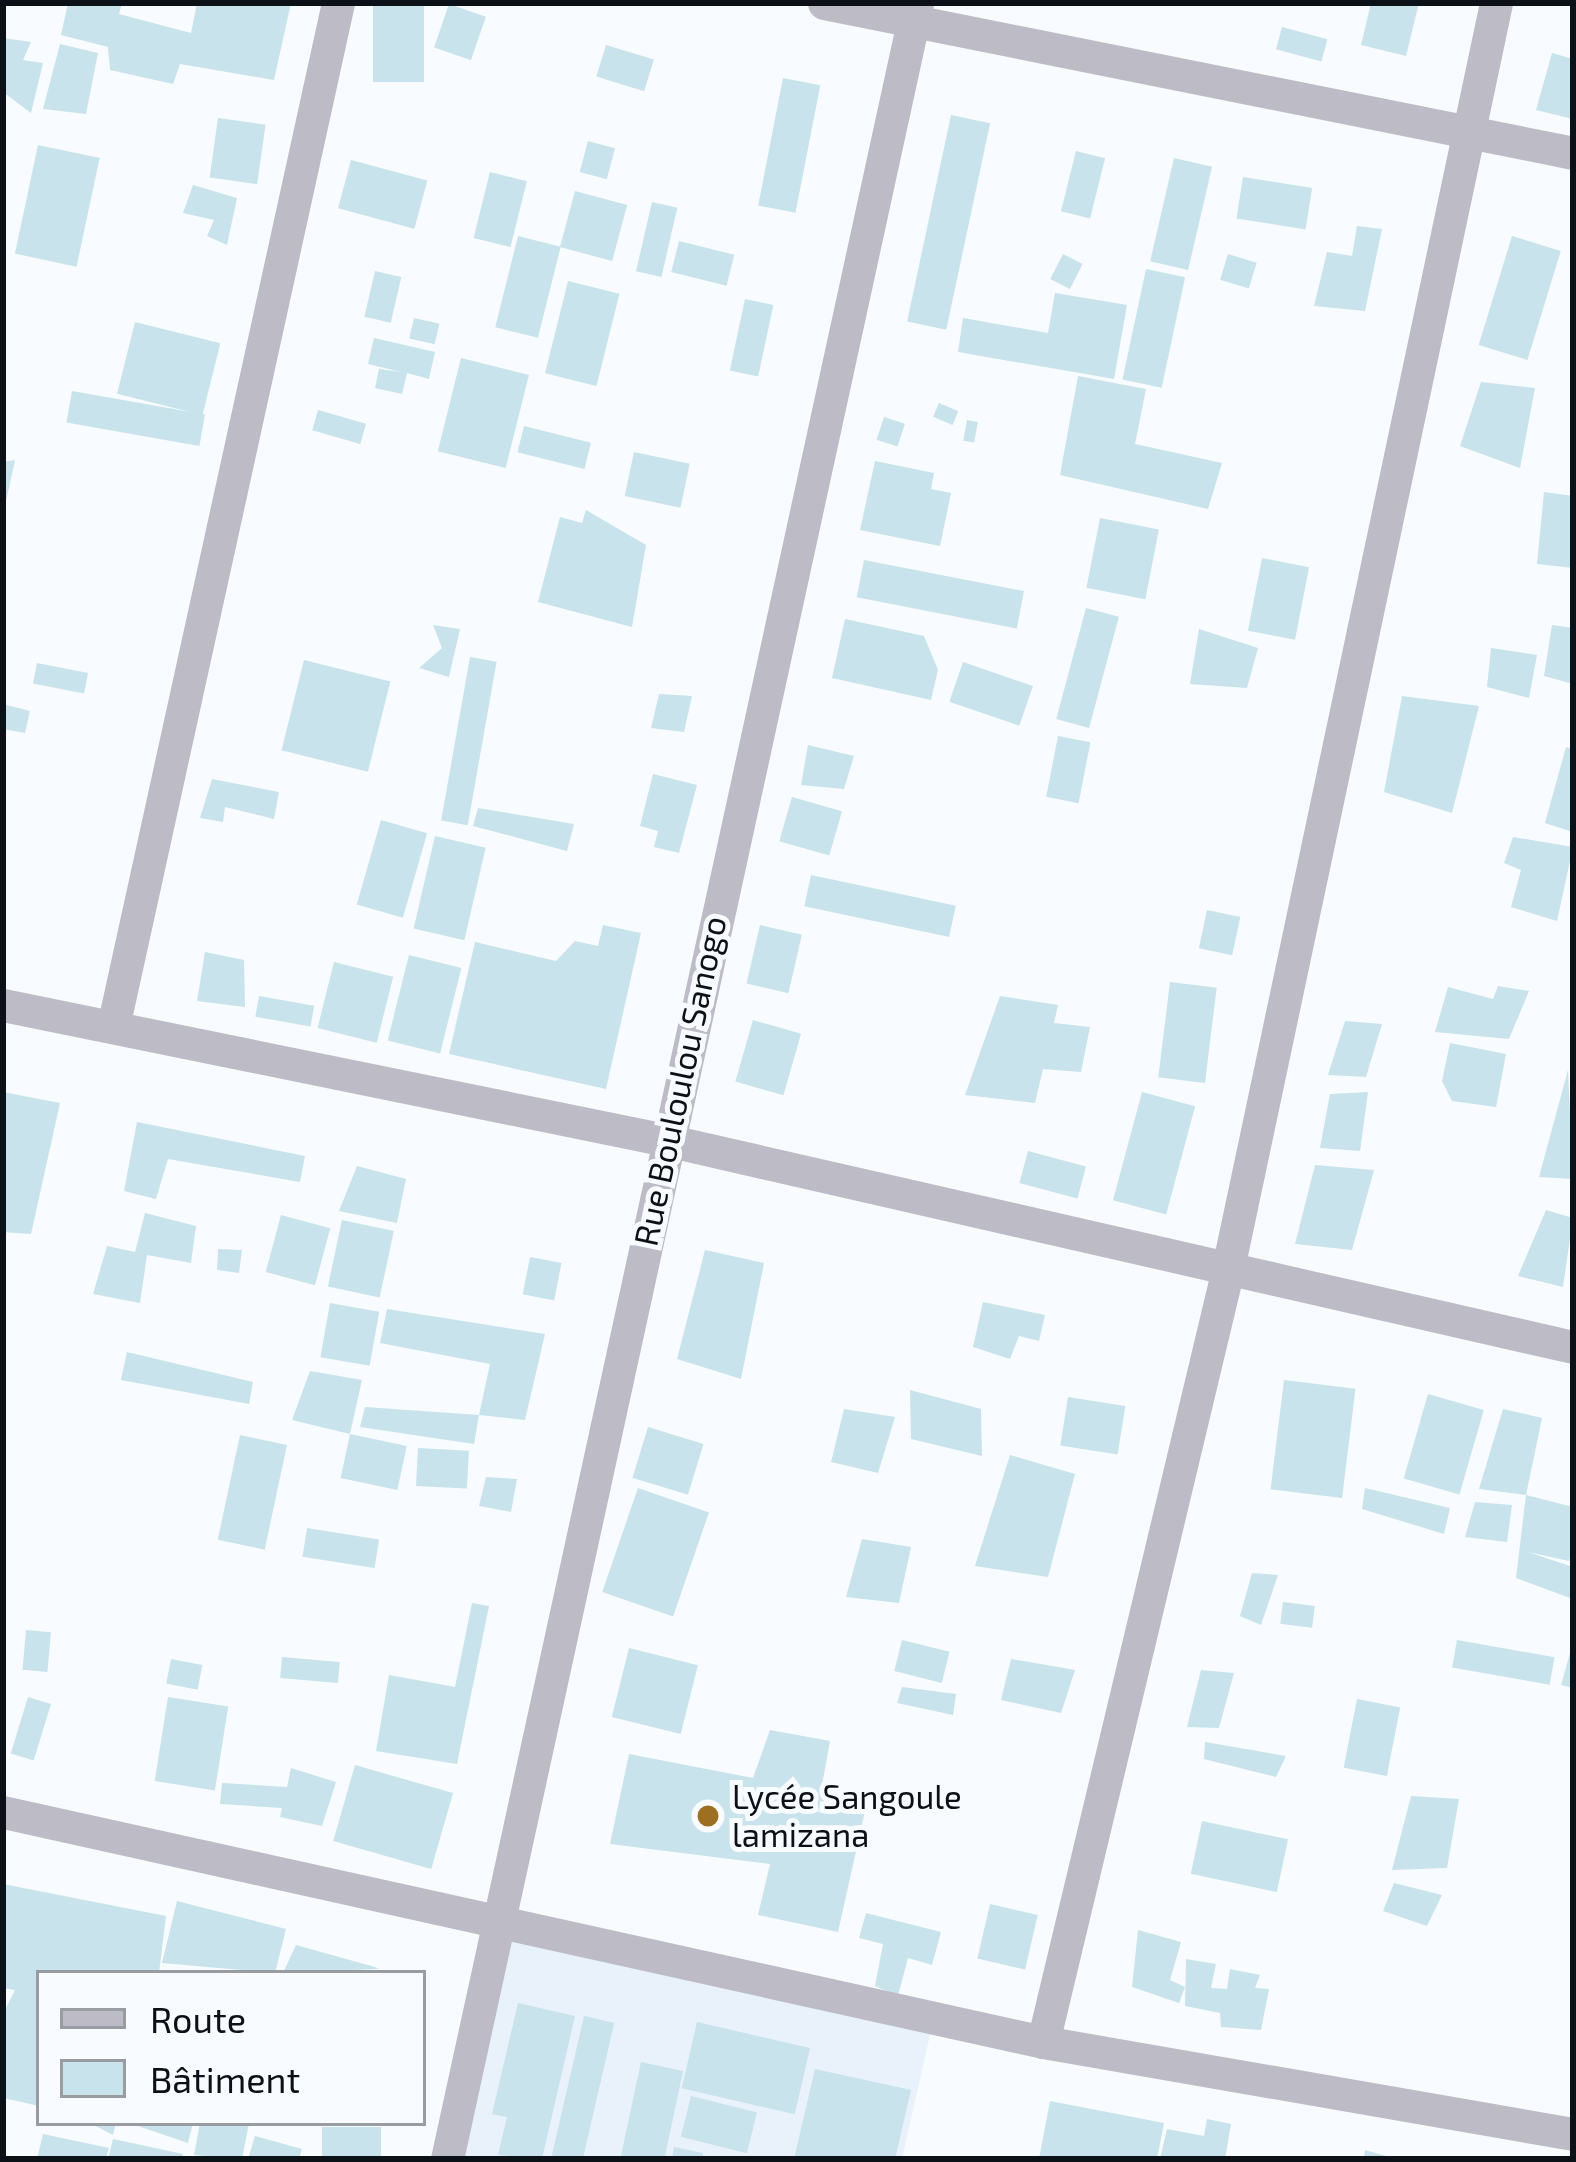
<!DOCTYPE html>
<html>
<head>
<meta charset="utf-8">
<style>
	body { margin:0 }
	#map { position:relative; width:1576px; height:2162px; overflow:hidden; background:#f8fbff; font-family:"Exo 2",sans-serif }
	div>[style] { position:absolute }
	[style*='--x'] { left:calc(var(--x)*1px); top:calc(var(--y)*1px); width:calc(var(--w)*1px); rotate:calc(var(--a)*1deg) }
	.built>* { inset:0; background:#e9f1fb }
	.building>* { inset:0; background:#c8e3eb; transform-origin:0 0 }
	.street>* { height:33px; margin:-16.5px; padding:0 16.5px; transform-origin:16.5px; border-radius:16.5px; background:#bdbcc6 }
	.dots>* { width:33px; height:33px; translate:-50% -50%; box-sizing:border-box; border:6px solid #f8fbff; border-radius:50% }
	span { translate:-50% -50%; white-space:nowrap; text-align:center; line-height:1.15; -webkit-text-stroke:10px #f8fbff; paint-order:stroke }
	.street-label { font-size:33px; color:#0b1117 }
	.poi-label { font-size:33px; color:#0b1117 }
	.left { translate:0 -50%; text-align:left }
	.frame { position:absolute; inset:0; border:6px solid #0b1117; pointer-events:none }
	.legend { position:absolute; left:36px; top:1970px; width:390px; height:156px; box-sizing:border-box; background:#f8fbff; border:3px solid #999da2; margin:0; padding:15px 21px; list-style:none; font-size:36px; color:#0b1117 }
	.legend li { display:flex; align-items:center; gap:24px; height:60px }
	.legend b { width:60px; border:3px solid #999da2 }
</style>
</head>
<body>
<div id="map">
	<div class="built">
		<i style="clip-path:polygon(502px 1918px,934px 2017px,902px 2159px,447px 2159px)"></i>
	</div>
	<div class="building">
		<i style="clip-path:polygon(68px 3px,122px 3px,119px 14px,191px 33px,197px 3px,291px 3px,274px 80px,180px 64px,173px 84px,110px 70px,108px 47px,61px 35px)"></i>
		<i style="left:373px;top:3px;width:51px;height:79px"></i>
		<i style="clip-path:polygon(1371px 3px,1419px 3px,1406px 56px,1361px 45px)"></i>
		<i style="left:449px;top:4px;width:39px;height:46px;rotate:19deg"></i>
		<i style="left:1282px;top:27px;width:47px;height:23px;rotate:15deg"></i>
		<i style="clip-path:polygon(3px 38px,31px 42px,23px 60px,43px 63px,31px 113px,3px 92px)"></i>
		<i style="clip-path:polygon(60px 44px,98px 53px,86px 114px,43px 109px)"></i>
		<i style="left:606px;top:45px;width:50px;height:33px;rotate:17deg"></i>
		<i style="clip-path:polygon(1552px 53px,1573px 59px,1573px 119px,1536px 110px)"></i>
		<i style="left:783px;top:78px;width:38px;height:130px;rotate:11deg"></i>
		<i style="left:951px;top:115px;width:40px;height:211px;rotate:12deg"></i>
		<i style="left:218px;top:118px;width:48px;height:60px;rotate:8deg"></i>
		<i style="left:588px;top:141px;width:28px;height:32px;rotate:15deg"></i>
		<i style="left:38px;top:145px;width:63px;height:111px;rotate:12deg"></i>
		<i style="left:1076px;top:151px;width:30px;height:62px;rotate:14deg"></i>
		<i style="left:1174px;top:158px;width:39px;height:106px;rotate:13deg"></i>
		<i style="left:351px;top:160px;width:79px;height:50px;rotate:15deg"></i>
		<i style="left:490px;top:172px;width:38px;height:68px;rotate:14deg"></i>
		<i style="left:1243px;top:177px;width:70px;height:42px;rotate:9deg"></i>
		<i style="clip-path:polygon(193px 185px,237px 198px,227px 245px,207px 236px,214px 220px,183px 213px)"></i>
		<i style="left:575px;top:191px;width:54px;height:58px;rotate:15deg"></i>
		<i style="left:652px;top:202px;width:26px;height:71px;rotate:13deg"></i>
		<i style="clip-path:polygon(1357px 226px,1382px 229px,1365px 311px,1314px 306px,1327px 252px,1352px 256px)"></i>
		<i style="left:518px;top:236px;width:44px;height:94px;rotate:14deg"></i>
		<i style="left:1512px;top:236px;width:51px;height:114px;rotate:17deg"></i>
		<i style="left:679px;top:241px;width:57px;height:32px;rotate:14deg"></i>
		<i style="left:1063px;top:254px;width:22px;height:28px;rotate:27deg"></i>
		<i style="left:1228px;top:254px;width:30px;height:27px;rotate:17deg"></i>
		<i style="left:1146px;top:269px;width:40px;height:113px;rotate:12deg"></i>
		<i style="left:375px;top:271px;width:27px;height:47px;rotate:13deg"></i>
		<i style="left:568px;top:281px;width:53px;height:95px;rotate:14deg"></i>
		<i style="clip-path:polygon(1055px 293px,1127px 305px,1114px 379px,958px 352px,963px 318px,1048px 333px)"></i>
		<i style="left:745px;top:299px;width:29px;height:73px;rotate:12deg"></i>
		<i style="left:414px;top:318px;width:26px;height:21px;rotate:13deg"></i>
		<i style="left:135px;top:322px;width:88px;height:74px;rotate:14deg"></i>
		<i style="clip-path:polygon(374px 338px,435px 352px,429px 379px,407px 373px,402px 394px,375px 388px,379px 369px,401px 372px,368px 364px)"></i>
		<i style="left:461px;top:358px;width:70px;height:96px;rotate:14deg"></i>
		<i style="clip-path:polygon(1078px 376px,1146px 389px,1135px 444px,1222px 463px,1208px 509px,1060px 475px)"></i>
		<i style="clip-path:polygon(1481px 382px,1535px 388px,1520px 468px,1460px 446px)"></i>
		<i style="left:72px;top:391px;width:135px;height:32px;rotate:10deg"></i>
		<i style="left:939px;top:403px;width:21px;height:15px;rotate:23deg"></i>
		<i style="left:318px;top:410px;width:50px;height:21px;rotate:16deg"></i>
		<i style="left:884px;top:417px;width:22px;height:24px;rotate:18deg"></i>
		<i style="left:967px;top:420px;width:11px;height:21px;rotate:10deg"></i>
		<i style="left:524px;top:426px;width:69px;height:27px;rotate:14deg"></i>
		<i style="left:634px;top:452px;width:57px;height:45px;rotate:12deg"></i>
		<i style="clip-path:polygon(15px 460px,5px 506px,3px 505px,3px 462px)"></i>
		<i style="clip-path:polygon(875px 461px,934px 473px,931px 489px,951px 493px,940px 546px,860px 530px)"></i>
		<i style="clip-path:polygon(1544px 492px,1573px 496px,1573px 568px,1537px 564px)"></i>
		<i style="clip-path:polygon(586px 510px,646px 545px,632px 627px,538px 602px,560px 517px,582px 523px)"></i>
		<i style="left:1100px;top:518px;width:60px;height:71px;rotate:11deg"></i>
		<i style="left:1262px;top:558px;width:48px;height:74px;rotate:11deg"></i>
		<i style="left:864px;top:560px;width:163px;height:38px;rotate:11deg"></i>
		<i style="left:1086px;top:608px;width:34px;height:115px;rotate:15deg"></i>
		<i style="clip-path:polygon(845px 619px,924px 636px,938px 670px,931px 700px,832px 678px)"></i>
		<i style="clip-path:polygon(433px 625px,460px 629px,449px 677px,419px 668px,442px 648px)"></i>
		<i style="clip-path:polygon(1552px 625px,1573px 628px,1573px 684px,1544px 676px)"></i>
		<i style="clip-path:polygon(1199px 629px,1258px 648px,1247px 688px,1190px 684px)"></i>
		<i style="clip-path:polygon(1491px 648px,1537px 655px,1529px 698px,1487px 687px)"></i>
		<i style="left:470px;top:657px;width:27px;height:166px;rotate:10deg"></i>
		<i style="left:304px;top:660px;width:89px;height:93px;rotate:14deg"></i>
		<i style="left:963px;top:662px;width:74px;height:42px;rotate:19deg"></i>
		<i style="left:37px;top:663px;width:52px;height:21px;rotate:11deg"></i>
		<i style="clip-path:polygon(659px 694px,692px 696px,684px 732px,651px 728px)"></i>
		<i style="clip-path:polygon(1402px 696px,1479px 706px,1452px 813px,1384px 792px)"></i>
		<i style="clip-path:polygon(3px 704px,30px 711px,25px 733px,3px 729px)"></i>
		<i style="left:1058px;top:736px;width:33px;height:62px;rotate:11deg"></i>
		<i style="clip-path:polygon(808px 745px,854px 756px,844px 789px,801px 785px)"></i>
		<i style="clip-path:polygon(1566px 747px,1573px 749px,1573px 832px,1545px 823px)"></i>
		<i style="clip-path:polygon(653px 774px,697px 785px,679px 853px,654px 847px,658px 831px,640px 826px)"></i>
		<i style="clip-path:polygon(212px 779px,279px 792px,274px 819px,225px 807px,223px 822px,200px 818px)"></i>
		<i style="left:792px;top:797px;width:52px;height:46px;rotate:16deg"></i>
		<i style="clip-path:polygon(478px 808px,574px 824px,567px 851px,473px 826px)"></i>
		<i style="left:381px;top:820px;width:48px;height:88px;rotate:16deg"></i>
		<i style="left:435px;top:836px;width:52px;height:95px;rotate:13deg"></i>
		<i style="clip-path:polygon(1513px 837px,1573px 847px,1557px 921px,1511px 907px,1521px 870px,1504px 863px)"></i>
		<i style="left:811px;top:875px;width:148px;height:32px;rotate:12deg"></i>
		<i style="left:1207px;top:910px;width:34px;height:39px;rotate:12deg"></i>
		<i style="clip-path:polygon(603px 925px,641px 933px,606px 1089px,449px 1054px,475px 942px,556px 961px,575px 941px,598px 946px)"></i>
		<i style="left:760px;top:925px;width:43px;height:60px;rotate:13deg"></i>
		<i style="clip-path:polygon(205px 952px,244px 960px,245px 1007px,197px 1001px)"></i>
		<i style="left:409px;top:955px;width:54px;height:88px;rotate:14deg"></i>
		<i style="left:334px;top:962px;width:61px;height:68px;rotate:14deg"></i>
		<i style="left:1170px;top:982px;width:47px;height:96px;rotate:7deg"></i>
		<i style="clip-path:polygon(1498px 986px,1529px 991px,1509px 1039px,1435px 1032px,1448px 987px,1493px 999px)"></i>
		<i style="left:259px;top:996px;width:56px;height:21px;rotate:10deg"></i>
		<i style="clip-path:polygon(1000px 996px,1058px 1005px,1054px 1023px,1090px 1027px,1081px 1072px,1043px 1069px,1035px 1103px,965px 1095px)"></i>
		<i style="left:753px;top:1020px;width:50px;height:64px;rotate:16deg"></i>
		<i style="clip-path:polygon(1345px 1021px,1382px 1024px,1366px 1077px,1328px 1075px)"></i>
		<i style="clip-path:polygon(1450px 1043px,1506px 1054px,1496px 1107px,1452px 1101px,1442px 1081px)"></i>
		<i style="clip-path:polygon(1568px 1070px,1573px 1179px,1539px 1177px)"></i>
		<i style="clip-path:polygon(3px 1092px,60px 1103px,31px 1234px,3px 1232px)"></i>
		<i style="left:1142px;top:1092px;width:55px;height:112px;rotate:15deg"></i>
		<i style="clip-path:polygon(1368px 1092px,1360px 1151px,1320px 1148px,1330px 1094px)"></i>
		<i style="clip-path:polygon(137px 1122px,305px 1156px,300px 1182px,168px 1159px,156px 1199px,124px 1191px)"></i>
		<i style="left:1028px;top:1151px;width:60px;height:33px;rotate:15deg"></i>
		<i style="clip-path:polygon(1315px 1165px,1374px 1170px,1352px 1250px,1295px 1244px)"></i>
		<i style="clip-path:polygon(357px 1166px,406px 1179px,397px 1223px,339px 1211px)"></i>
		<i style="clip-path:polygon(1546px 1210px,1573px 1218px,1563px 1287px,1518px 1276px)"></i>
		<i style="clip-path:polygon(145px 1213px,196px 1226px,191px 1263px,147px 1255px,140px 1303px,93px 1294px,107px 1246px,135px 1252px)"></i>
		<i style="left:281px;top:1215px;width:51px;height:59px;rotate:15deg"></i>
		<i style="left:342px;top:1220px;width:53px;height:68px;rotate:12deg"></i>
		<i style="clip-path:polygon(218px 1249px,242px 1250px,239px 1273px,217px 1270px)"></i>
		<i style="clip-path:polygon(705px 1250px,764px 1263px,741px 1379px,677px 1359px)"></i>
		<i style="left:530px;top:1257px;width:32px;height:38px;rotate:11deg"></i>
		<i style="clip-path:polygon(983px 1302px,1045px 1315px,1039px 1341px,1019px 1336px,1010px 1359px,973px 1347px)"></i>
		<i style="left:330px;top:1303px;width:50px;height:55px;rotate:10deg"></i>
		<i style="clip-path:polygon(387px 1309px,545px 1334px,525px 1420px,479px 1415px,490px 1364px,380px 1343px)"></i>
		<i style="clip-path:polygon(127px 1352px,253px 1382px,249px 1404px,121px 1380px)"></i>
		<i style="clip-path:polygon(310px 1371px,362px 1380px,350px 1434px,292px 1420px)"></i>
		<i style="left:1284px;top:1380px;width:72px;height:110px;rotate:7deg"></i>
		<i style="clip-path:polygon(910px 1390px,981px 1409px,982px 1456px,911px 1439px)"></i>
		<i style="left:1428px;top:1394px;width:58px;height:88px;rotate:16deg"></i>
		<i style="left:1068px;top:1397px;width:58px;height:49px;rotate:9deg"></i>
		<i style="clip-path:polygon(365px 1407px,479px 1415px,474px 1444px,360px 1427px)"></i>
		<i style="clip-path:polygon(844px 1409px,895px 1417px,878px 1473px,831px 1462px)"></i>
		<i style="clip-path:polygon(1503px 1409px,1542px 1418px,1526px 1495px,1573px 1507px,1573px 1548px,1569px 1561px,1528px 1552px,1573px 1567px,1573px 1599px,1516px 1578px,1526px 1495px,1479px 1489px)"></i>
		<i style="left:648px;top:1427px;width:58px;height:53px;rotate:17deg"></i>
		<i style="left:350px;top:1434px;width:58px;height:45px;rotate:12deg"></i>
		<i style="left:240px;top:1435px;width:48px;height:107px;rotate:12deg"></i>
		<i style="left:418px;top:1448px;width:51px;height:38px;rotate:3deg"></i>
		<i style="clip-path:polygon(1010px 1455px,1075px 1474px,1048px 1577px,975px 1566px)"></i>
		<i style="clip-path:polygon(486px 1477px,517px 1479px,511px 1512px,479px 1506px)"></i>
		<i style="left:638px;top:1488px;width:75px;height:110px;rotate:19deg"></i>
		<i style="clip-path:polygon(1365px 1488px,1450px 1508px,1444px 1534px,1362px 1509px)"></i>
		<i style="clip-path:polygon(1475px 1502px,1512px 1505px,1507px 1542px,1465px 1537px)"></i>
		<i style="left:307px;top:1528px;width:73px;height:29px;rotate:9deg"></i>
		<i style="clip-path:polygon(862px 1539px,911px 1547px,899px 1603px,846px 1597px)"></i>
		<i style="clip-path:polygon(1252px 1573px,1278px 1575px,1261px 1625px,1240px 1616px)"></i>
		<i style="left:1283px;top:1602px;width:32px;height:22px;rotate:7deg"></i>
		<i style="clip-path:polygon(472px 1603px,489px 1606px,457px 1764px,376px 1751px,389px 1675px,455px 1687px)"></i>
		<i style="left:26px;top:1630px;width:25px;height:40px;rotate:5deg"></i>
		<i style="left:902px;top:1640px;width:49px;height:32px;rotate:14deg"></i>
		<i style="left:1457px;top:1640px;width:99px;height:28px;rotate:10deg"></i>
		<i style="clip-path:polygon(1572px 1646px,1573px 1647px,1573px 1688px,1561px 1685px)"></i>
		<i style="left:629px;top:1648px;width:71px;height:71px;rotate:14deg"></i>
		<i style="left:282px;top:1657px;width:58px;height:21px;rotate:5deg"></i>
		<i style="left:171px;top:1659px;width:32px;height:25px;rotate:11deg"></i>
		<i style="clip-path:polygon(1011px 1659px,1075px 1670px,1061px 1713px,1001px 1700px)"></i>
		<i style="clip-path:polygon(1201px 1670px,1234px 1673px,1219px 1728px,1187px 1727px)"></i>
		<i style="clip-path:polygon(902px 1687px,956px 1694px,953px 1715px,897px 1703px)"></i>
		<i style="left:28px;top:1697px;width:24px;height:59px;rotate:17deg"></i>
		<i style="left:168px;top:1697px;width:61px;height:85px;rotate:9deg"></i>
		<i style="left:1357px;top:1699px;width:44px;height:70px;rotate:11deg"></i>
		<i style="clip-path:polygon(770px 1730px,830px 1741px,820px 1796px,867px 1802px,838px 1932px,758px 1915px,770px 1864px,610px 1844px,629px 1754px,753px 1778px)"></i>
		<i style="clip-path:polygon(1205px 1742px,1286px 1756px,1276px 1777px,1204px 1759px)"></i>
		<i style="left:355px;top:1765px;width:102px;height:79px;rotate:16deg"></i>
		<i style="clip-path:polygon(291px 1768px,336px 1782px,322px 1826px,280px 1817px,282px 1808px,220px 1804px,222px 1783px,287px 1787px)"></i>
		<i style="clip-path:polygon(1411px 1796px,1459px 1799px,1447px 1868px,1392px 1870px)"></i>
		<i style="left:1202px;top:1821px;width:88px;height:54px;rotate:12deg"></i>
		<i style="clip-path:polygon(1394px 1883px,1442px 1895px,1427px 1926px,1383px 1911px)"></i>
		<i style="clip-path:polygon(3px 1884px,166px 1916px,159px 1973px,39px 1973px,39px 2106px,3px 2098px,3px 2014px,15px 1990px,3px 1988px)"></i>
		<i style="clip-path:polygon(177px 1901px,286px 1929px,275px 1973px,162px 1963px)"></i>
		<i style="left:990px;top:1904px;width:49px;height:56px;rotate:13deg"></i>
		<i style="clip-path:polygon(866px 1913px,941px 1932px,932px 1965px,908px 1958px,898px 1996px,875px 1986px,883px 1944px,859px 1938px)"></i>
		<i style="clip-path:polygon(1138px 1930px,1181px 1942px,1170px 1980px,1185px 1987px,1179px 2003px,1132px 1987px)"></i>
		<i style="clip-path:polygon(296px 1945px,375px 1967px,379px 1969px,283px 1973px)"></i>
		<i style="clip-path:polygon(1186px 1959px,1216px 1964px,1211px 1988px,1227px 1989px,1230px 1969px,1260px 1975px,1255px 1988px,1269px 1989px,1261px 2030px,1221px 2027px,1220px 2013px,1185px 2006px)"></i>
		<i style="clip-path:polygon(518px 2003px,575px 2016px,542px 2159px,498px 2155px,507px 2117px,492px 2114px)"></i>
		<i style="left:584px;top:2016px;width:31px;height:147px;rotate:13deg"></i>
		<i style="left:697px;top:2022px;width:116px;height:68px;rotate:13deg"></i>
		<i style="left:641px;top:2062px;width:43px;height:99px;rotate:12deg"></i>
		<i style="clip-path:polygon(815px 2069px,911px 2090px,895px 2159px,794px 2159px)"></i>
		<i style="left:691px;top:2096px;width:68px;height:42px;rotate:14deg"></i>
		<i style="clip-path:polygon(1050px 2101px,1164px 2123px,1157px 2159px,1039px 2159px)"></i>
		<i style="clip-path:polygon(1207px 2119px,1231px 2124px,1225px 2159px,1160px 2159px,1167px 2129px,1204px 2136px)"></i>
		<i style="clip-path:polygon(90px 2123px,116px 2123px,113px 2135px)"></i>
		<i style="clip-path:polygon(129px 2123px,193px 2123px,188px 2143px)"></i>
		<i style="clip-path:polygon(200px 2123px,249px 2123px,242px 2159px,194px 2155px)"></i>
		<i style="left:322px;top:2127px;width:59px;height:32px"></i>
		<i style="clip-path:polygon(43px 2134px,109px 2148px,106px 2159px,37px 2159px)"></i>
		<i style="clip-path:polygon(255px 2136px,302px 2149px,299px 2159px,248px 2159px)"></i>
		<i style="clip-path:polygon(113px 2139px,183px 2154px,182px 2159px,108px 2159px)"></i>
		<i style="clip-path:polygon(674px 2147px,703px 2153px,702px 2159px,672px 2159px)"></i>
		<i style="clip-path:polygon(1365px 2150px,1393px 2158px,1393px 2159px,1364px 2159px)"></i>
	</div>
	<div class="street">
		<i style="--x:824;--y:3;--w:764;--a:11.32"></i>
		<i style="--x:3;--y:1005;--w:677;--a:11.51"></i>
		<i style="--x:666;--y:1140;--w:930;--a:12.86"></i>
		<i style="--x:113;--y:1027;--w:1048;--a:-77.61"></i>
		<i style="--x:3;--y:1812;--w:1065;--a:12.47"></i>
		<i style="--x:1043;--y:2042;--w:538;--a:9.85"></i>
		<i style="--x:1043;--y:2042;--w:791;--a:-76.54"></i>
		<i style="--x:1227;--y:1273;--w:1298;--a:-78.04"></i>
		<i style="--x:447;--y:2159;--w:2207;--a:-77.7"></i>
	</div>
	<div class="dots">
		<i style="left:708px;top:1816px;background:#9c7020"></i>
	</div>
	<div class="street-label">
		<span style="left:680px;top:1081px;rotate:-78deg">Rue Bouloulou Sanogo</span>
	</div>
	<div class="poi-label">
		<span class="left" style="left:732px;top:1816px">Lycée Sangoule<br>lamizana</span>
	</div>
	<div class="frame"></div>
	<ul class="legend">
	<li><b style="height:15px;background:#bdbcc6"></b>Route</li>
	<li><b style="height:33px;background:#c8e3eb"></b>Bâtiment</li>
	</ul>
</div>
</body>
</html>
